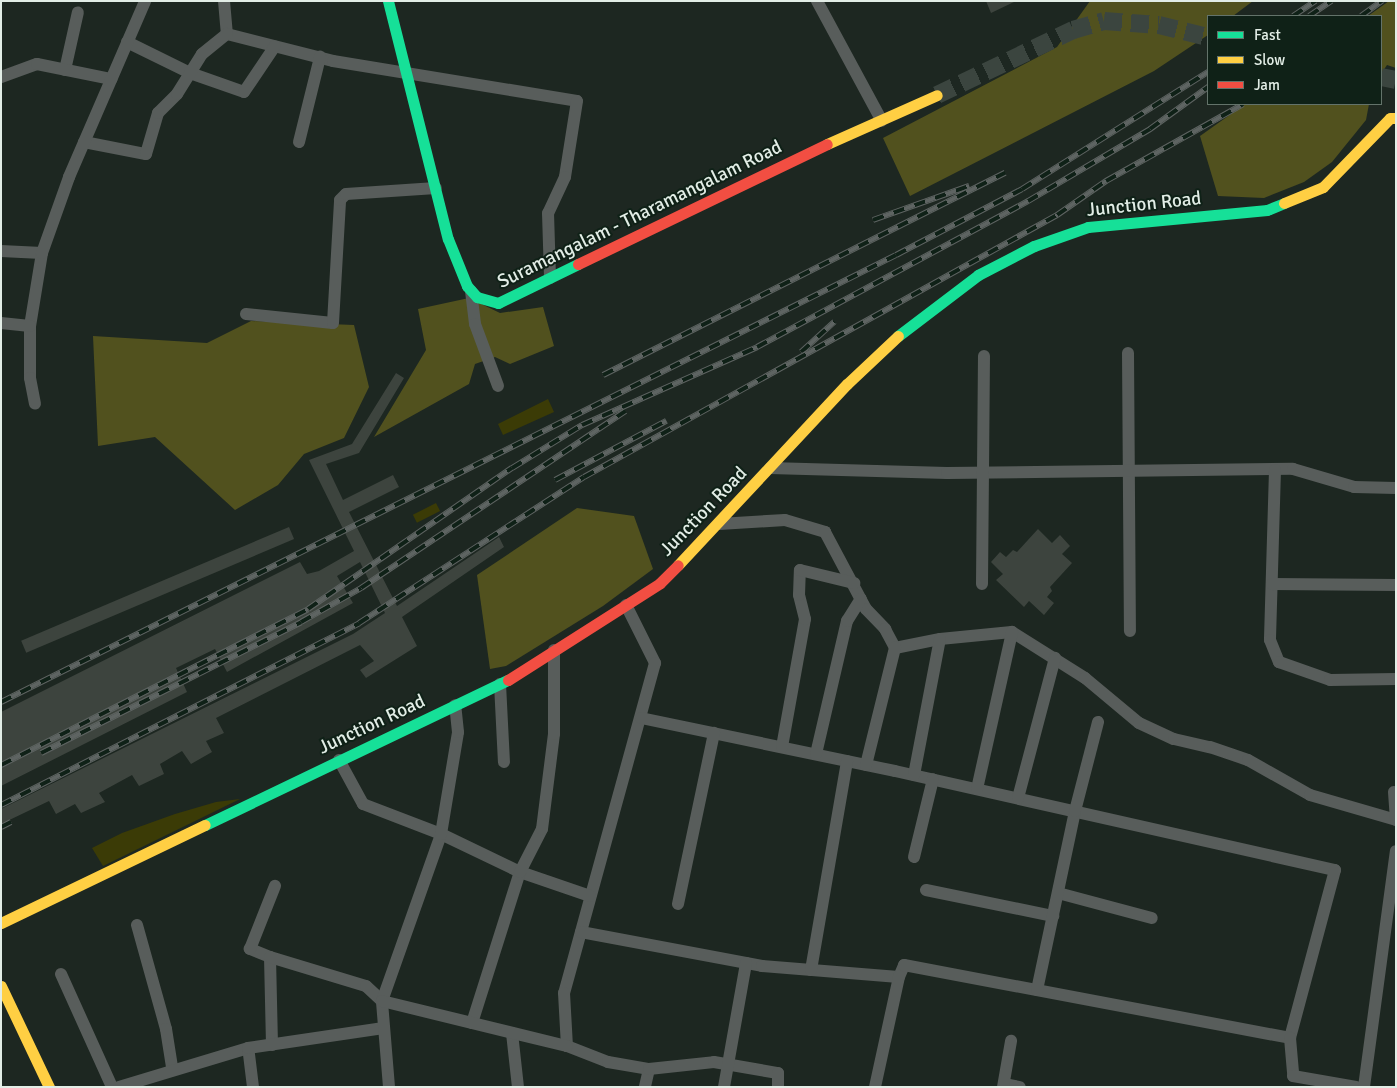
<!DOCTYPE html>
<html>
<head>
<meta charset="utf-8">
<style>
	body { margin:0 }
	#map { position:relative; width:1397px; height:1088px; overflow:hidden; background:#1d2721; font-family:Signika,sans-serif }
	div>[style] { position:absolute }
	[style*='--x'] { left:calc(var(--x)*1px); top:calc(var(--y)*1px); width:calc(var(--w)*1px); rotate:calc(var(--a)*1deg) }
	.green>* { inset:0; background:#3b3b06; transform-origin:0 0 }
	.forest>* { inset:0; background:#51511e }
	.building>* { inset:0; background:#3d443e; transform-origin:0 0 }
	.secondary-tunnel>* { height:18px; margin-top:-9px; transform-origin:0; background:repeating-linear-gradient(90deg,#3b453f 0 18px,transparent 0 27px) }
	.street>* { height:12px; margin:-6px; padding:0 6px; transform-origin:6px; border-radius:6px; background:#585d5b }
	.fast>* { height:11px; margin:-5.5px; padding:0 5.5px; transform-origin:5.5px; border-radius:5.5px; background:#16e098 }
	.slow>* { height:11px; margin:-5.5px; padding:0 5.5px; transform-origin:5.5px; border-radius:5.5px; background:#ffcf43 }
	.jam>* { height:11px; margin:-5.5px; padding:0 5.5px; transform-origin:5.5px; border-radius:5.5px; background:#f24e42 }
	.rail>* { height:5.5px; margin-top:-2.75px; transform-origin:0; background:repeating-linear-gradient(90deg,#0f2117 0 11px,#5e6462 0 22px); box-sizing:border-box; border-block:1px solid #5e6462 }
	span { translate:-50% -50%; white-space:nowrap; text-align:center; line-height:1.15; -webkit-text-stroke:4px #0f2117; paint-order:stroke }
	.street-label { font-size:19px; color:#e2ede6 }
	.frame { position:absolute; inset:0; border:2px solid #e2ede6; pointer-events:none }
	.legend { position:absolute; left:1207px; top:15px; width:175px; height:90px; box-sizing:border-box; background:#0f2117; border:1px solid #63736a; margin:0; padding:6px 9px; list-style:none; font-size:15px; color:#e2ede6 }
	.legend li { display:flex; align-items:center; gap:10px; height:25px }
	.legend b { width:25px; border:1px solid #63736a }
</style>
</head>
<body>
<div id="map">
	<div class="green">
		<i style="clip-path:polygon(548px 399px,554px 412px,503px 435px,498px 424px)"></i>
		<i style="left:436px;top:503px;width:9px;height:26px;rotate:63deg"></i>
		<i style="clip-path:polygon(240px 799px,103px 866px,92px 848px,122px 833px,175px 814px,216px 802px)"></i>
	</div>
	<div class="forest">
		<i style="clip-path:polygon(1090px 1px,1253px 1px,1233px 16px,1208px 16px,1208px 35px,1154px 71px,910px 196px,883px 138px,1057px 47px)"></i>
		<i style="clip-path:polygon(1389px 1px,1396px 1px,1396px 68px,1387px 65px,1381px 74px,1381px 16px,1368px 16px)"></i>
		<i style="clip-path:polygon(1245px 104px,1369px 104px,1366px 120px,1332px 162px,1304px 182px,1264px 198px,1218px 196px,1200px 136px)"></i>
		<i style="clip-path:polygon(469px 298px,500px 313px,543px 307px,554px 346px,510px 364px,495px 357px,475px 364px,469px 384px,374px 437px,426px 350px,418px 309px)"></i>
		<i style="clip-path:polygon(251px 321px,354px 325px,369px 387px,344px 438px,304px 454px,278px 485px,235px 510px,155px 437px,98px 446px,93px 336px,207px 343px)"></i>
		<i style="clip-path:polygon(577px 508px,634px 516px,653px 569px,603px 606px,506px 666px,490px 669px,477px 575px)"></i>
	</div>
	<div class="building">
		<i style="clip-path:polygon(986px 1px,1016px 1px,991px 13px)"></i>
		<i style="clip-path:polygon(396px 373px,404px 378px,359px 453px,326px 464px,343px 500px,393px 475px,399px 487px,349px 512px,397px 606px,499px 537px,504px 547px,402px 617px,417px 646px,366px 678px,360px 670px,374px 661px,360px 645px,216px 718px,224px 733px,206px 741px,212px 752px,191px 764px,182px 751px,160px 764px,164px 774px,139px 786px,132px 775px,99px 793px,105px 802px,81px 813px,75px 804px,56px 814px,49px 801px,1px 824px,1px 809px,353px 634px,385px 613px,360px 562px,337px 576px,353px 603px,227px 672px,215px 649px,176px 668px,187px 692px,1px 786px,1px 712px,300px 562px,307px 574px,319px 571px,354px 551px,309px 460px,352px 444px)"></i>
		<i style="left:289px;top:527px;width:13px;height:291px;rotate:67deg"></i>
		<i style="clip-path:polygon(1038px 529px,1052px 543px,1060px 535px,1070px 546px,1062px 554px,1072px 563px,1050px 587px,1052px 591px,1047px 597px,1054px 603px,1044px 615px,1029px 601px,1024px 607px,996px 580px,1003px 574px,991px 562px,1000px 552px,1006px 557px,1013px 550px,1017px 552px)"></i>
	</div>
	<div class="secondary-tunnel">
		<i style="--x:1381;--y:77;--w:15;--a:11"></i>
		<i style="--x:937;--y:95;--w:151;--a:-25.5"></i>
		<i style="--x:1073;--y:30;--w:32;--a:-16"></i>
		<i style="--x:1104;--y:21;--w:55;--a:4.2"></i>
		<i style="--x:1159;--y:25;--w:50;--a:13.8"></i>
	</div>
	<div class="street">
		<i style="--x:224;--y:1;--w:33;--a:85"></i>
		<i style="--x:227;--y:34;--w:109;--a:14.3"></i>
		<i style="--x:333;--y:61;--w:247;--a:9.3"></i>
		<i style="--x:577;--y:101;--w:77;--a:99"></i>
		<i style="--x:565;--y:177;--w:40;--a:115"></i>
		<i style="--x:548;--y:213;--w:65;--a:88.2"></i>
		<i style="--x:817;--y:1;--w:136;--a:61.6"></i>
		<i style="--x:127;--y:42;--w:70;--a:26.2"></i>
		<i style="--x:190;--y:73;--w:57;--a:19.4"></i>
		<i style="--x:244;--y:92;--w:55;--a:-56"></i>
		<i style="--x:65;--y:70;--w:59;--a:-77.4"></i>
		<i style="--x:1;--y:77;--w:38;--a:-20"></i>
		<i style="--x:37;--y:64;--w:76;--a:11.5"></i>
		<i style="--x:84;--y:142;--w:63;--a:11"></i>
		<i style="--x:146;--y:154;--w:43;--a:-73.7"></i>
		<i style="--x:158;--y:113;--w:27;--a:-45"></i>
		<i style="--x:177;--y:94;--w:47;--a:-58"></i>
		<i style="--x:202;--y:54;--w:32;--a:-39"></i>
		<i style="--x:299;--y:142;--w:88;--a:-76.1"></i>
		<i style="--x:1;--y:251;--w:41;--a:2.8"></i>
		<i style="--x:42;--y:253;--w:74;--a:99.3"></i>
		<i style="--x:30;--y:326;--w:52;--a:90"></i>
		<i style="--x:30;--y:378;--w:26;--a:79"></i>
		<i style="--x:42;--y:253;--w:81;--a:-70.4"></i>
		<i style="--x:69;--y:177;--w:192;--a:-66.6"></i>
		<i style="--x:471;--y:291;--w:33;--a:83"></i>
		<i style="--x:475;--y:324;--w:66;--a:69.6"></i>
		<i style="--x:246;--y:314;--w:87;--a:5.9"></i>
		<i style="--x:333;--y:323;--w:123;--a:-86.7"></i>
		<i style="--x:340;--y:200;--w:8;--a:-45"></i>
		<i style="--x:346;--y:194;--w:90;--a:-3.8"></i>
		<i style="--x:1;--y:323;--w:29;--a:6"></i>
		<i style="--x:1128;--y:353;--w:278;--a:89.6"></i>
		<i style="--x:770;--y:468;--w:177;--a:1.6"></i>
		<i style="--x:947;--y:473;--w:346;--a:-0.7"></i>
		<i style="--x:1293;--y:469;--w:64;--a:16.4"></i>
		<i style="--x:1354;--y:487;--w:42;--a:1.4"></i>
		<i style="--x:1275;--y:470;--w:170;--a:91.7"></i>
		<i style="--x:1270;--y:640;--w:24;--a:68"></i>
		<i style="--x:1279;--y:662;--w:54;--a:19.4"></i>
		<i style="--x:1330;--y:680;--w:66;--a:-0.9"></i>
		<i style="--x:719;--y:524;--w:66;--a:-3.5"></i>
		<i style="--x:785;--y:520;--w:42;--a:16.7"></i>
		<i style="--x:825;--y:532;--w:87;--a:62"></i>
		<i style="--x:866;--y:609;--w:28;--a:46"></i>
		<i style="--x:885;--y:629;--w:21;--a:62"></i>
		<i style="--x:895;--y:648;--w:46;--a:-11.3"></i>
		<i style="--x:940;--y:639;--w:72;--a:-5.6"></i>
		<i style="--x:1012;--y:632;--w:86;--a:32.2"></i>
		<i style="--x:1085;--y:678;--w:70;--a:39.8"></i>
		<i style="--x:1139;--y:723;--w:38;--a:25"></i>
		<i style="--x:1174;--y:739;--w:37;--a:13"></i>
		<i style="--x:1210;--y:747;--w:40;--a:18.9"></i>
		<i style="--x:1248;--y:760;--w:71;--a:29.4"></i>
		<i style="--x:1310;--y:795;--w:90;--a:16.2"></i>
		<i style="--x:982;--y:584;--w:228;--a:-89.5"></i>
		<i style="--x:1272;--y:584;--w:124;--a:0.5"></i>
		<i style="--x:626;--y:605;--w:65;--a:63.4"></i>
		<i style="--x:655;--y:663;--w:342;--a:105.4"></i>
		<i style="--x:564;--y:993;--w:53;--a:86.8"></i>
		<i style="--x:567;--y:1046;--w:44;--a:21.3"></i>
		<i style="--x:608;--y:1062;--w:42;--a:9.7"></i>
		<i style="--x:649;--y:1069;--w:18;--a:103"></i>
		<i style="--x:500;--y:684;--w:78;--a:87.1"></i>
		<i style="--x:641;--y:718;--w:259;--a:11.8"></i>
		<i style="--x:895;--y:771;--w:451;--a:12.7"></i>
		<i style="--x:1335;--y:870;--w:174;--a:105"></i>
		<i style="--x:782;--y:747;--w:130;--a:-79.8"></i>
		<i style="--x:805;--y:619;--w:25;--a:-104"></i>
		<i style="--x:799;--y:595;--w:25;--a:-88"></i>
		<i style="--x:800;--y:570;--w:56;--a:13.5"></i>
		<i style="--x:816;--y:754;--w:137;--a:-76.9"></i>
		<i style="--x:847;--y:621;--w:26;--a:-58"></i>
		<i style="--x:339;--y:760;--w:50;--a:61.4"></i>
		<i style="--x:363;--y:804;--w:84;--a:21"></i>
		<i style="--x:441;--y:834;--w:88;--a:25.7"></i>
		<i style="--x:520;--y:872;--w:74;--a:18.9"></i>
		<i style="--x:866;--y:765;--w:121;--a:-76.1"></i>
		<i style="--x:914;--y:775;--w:138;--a:-79.2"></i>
		<i style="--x:977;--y:789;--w:161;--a:-77.4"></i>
		<i style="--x:1394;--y:792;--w:28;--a:86"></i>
		<i style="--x:1018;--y:798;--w:145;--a:-75.2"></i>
		<i style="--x:914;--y:857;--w:80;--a:-76.3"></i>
		<i style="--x:926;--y:890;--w:130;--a:11.6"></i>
		<i style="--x:1058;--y:893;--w:97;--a:14.9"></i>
		<i style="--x:678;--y:904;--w:175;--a:-78.1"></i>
		<i style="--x:137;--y:925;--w:108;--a:74.4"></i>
		<i style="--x:166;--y:1029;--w:39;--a:81"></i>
		<i style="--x:581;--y:932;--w:184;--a:10.6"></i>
		<i style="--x:762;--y:966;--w:137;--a:4.6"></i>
		<i style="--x:899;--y:977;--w:13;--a:-67"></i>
		<i style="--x:904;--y:965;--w:393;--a:10.7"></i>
		<i style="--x:1290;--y:1038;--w:38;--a:85"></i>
		<i style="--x:1293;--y:1076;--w:64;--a:9.9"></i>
		<i style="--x:270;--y:957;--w:22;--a:-158"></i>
		<i style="--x:250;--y:949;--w:68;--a:-68.4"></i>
		<i style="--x:811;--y:970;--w:212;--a:-80.2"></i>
		<i style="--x:61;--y:974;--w:124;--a:65.7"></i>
		<i style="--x:1037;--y:990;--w:183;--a:-78"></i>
		<i style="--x:1075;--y:811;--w:92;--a:-75.5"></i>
		<i style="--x:472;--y:1023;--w:158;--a:-72.4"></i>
		<i style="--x:520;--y:872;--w:48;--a:-62.9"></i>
		<i style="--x:542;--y:829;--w:96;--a:-82.8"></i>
		<i style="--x:554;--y:734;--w:84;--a:-90"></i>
		<i style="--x:512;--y:1033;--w:54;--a:83.7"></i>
		<i style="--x:272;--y:1045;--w:88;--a:-91.3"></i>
		<i style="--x:270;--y:957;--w:100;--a:16.8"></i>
		<i style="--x:366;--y:986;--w:22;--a:43"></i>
		<i style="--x:382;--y:1001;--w:177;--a:-70.5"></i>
		<i style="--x:441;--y:834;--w:103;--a:-80.5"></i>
		<i style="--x:458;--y:732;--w:27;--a:-96"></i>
		<i style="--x:649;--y:1069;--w:65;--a:-6.1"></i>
		<i style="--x:714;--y:1062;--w:65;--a:9.8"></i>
		<i style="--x:778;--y:1073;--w:14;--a:90"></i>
		<i style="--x:1004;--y:1084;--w:16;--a:11"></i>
		<i style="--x:119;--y:1087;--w:135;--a:-16.8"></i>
		<i style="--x:253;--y:1087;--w:39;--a:-97"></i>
		<i style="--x:248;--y:1048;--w:137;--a:-8.4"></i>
		<i style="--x:389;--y:1087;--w:86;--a:-94.7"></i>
		<i style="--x:382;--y:1001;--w:190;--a:13.7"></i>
		<i style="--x:724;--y:1087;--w:126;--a:-79.9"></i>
		<i style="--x:875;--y:1087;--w:113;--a:-77.7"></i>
		<i style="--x:1003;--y:1087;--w:47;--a:-80.1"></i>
		<i style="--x:1364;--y:1087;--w:238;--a:-82.3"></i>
	</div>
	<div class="fast">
		<i style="--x:388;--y:1;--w:245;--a:75.9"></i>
		<i style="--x:448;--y:239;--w:51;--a:68"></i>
		<i style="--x:467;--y:286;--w:15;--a:48"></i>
		<i style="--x:477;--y:297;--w:22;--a:16"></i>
		<i style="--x:498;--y:303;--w:89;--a:-26"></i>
		<i style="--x:898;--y:336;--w:101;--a:-37.3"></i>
		<i style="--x:978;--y:275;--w:63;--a:-27.4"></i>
		<i style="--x:1034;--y:246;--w:57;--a:-19.4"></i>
		<i style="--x:1088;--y:227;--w:180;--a:-5.4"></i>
		<i style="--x:1267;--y:210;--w:18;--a:-22"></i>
		<i style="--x:205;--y:825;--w:336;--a:-25.6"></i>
	</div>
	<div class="slow">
		<i style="--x:827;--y:144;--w:120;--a:-24"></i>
		<i style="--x:1284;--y:203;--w:42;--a:-22.3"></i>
		<i style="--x:1323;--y:187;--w:96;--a:-45.8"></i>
		<i style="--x:1390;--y:118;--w:6;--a:0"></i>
		<i style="--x:678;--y:565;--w:248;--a:-47"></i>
		<i style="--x:847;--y:384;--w:70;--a:-43.3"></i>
		<i style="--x:1;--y:923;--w:226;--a:-25.7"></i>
		<i style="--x:1;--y:986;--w:112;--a:64.6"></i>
	</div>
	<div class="jam">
		<i style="--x:578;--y:264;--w:276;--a:-25.7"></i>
		<i style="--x:508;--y:680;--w:180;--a:-32.5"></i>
		<i style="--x:660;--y:583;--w:25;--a:-45"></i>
	</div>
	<div class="rail">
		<i style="--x:1293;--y:16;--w:27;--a:-34"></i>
		<i style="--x:1309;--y:16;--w:27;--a:-34"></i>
		<i style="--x:1361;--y:16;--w:26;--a:-36"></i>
		<i style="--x:873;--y:220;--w:102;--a:-19.5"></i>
		<i style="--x:801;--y:352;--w:45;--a:-42.3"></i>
		<i style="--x:603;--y:375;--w:450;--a:-26.7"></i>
		<i style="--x:555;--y:480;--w:126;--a:-28"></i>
		<i style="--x:1;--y:702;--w:1000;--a:-26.54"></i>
		<i style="--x:896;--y:255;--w:142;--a:-27.6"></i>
		<i style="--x:1022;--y:189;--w:220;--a:-32.2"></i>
		<i style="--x:41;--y:753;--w:291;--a:-26.7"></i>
		<i style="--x:301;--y:622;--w:69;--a:-29.5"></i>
		<i style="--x:361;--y:588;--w:318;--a:-33.8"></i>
		<i style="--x:1;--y:765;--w:344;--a:-26.9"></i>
		<i style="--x:308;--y:609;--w:248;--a:-34.7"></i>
		<i style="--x:512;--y:468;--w:82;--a:-31.6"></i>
		<i style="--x:582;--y:425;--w:192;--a:-24"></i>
		<i style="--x:757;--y:347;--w:308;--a:-28.3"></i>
		<i style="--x:1028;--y:201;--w:142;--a:-30.5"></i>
		<i style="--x:1150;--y:129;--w:72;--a:-35.9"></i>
		<i style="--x:1;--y:805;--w:402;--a:-26.9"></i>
		<i style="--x:359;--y:623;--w:268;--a:-33"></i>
		<i style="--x:584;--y:477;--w:541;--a:-28.98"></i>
		<i style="--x:1057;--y:215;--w:60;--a:-34.8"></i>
		<i style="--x:1106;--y:181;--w:157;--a:-29.3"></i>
		<i style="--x:1;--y:827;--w:11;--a:-27"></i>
	</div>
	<div class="street-label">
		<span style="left:1144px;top:205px;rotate:-6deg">Junction Road</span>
		<span style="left:640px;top:215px;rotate:-26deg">Suramangalam - Tharamangalam Road</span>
		<span style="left:704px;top:512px;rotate:-46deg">Junction Road</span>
		<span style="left:372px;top:725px;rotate:-25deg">Junction Road</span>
	</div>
	<div class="frame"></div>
	<ul class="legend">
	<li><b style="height:6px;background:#16e098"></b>Fast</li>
	<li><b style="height:6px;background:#ffcf43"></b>Slow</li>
	<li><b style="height:6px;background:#f24e42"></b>Jam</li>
	</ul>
</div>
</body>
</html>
